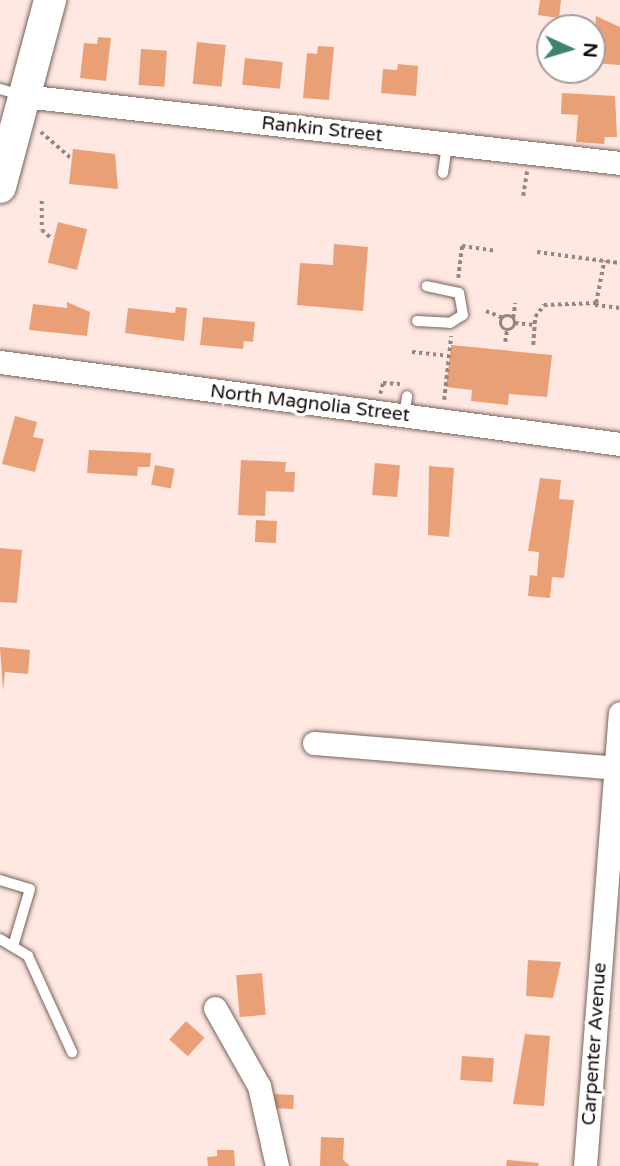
<!DOCTYPE html>
<html>
<head>
<meta charset="utf-8">
<style>
	body { margin:0 }
	#map { position:relative; width:620px; height:1166px; overflow:hidden; background:#ffe8e1; font-family:"Varela Round",sans-serif }
	div>[style] { position:absolute }
	[style*='--x'] { left:calc(var(--x)*1px); top:calc(var(--y)*1px); width:calc(var(--w)*1px); rotate:calc(var(--a)*1deg) }
	.building>* { inset:0; background:#eaa077; transform-origin:0 0 }
	.path>* { height:3.5px; margin-top:-1.75px; transform-origin:0; background:repeating-linear-gradient(90deg,#968681 0 3.5px,transparent 0 7px) }
	.path>.ring { margin:-1.75px; padding:0; box-sizing:content-box; background:none; border:3.5px solid #968681; border-radius:50% }
	.roads { filter:drop-shadow(0 0 2px #76635c) drop-shadow(0 0 2px #76635c) }
	.lane>* { height:10px; margin:-5px; padding:0 5px; transform-origin:5px; border-radius:5px; background:#fff }
	.street>* { height:23px; margin:-11.5px; padding:0 11.5px; transform-origin:11.5px; border-radius:11.5px; background:#fff }
	.secondary>* { height:32px; margin:-16px; padding:0 16px; transform-origin:16px; border-radius:16px; background:#fff }
	span { translate:-50% -50%; white-space:nowrap; text-align:center; line-height:1.15; -webkit-text-stroke:7px #fff; paint-order:stroke }
	.street-label { font-size:19px; color:#150d0b }
	.north { position:absolute; left:536px; top:14px; width:70px; height:70px; box-sizing:border-box; background:#fff; border:2px solid #a19e9d; border-radius:50%; rotate:94deg; font-size:19px; font-weight:700; line-height:28px; text-align:center; color:#150d0b }
	.north::after { content:''; display:block; margin:auto; width:24px; height:32px; background:#418171; clip-path:polygon(50% 0,100% 100%,50% 72%,0 100%) }
</style>
</head>
<body>
<div id="map">
	<div class="building">
		<i style="clip-path:polygon(540px 0,561px 0,559px 18px,538px 15px)"></i>
		<i style="clip-path:polygon(596px 16px,620px 27px,620px 65px,593px 63px)"></i>
		<i style="clip-path:polygon(98px 37px,111px 38px,106px 81px,80px 78px,84px 43px,97px 44px)"></i>
		<i style="left:197px;top:42px;width:29px;height:42px;rotate:6deg"></i>
		<i style="clip-path:polygon(318px 46px,334px 47px,329px 100px,303px 98px,307px 53px,317px 54px)"></i>
		<i style="left:141px;top:49px;width:26px;height:36px;rotate:4deg"></i>
		<i style="left:245px;top:58px;width:38px;height:27px;rotate:6deg"></i>
		<i style="clip-path:polygon(398px 64px,418px 66px,416px 96px,381px 93px,383px 69px,397px 70px)"></i>
		<i style="clip-path:polygon(562px 93px,615px 96px,617px 137px,605px 137px,604px 144px,576px 142px,578px 115px,561px 114px)"></i>
		<i style="clip-path:polygon(73px 149px,115px 154px,118px 189px,69px 184px)"></i>
		<i style="left:58px;top:222px;width:30px;height:42px;rotate:14deg"></i>
		<i style="clip-path:polygon(334px 244px,368px 247px,363px 311px,297px 305px,300px 263px,333px 265px)"></i>
		<i style="clip-path:polygon(67px 302px,90px 312px,87px 336px,29px 330px,33px 304px,67px 308px)"></i>
		<i style="clip-path:polygon(176px 307px,187px 308px,184px 341px,125px 333px,128px 308px,175px 313px)"></i>
		<i style="clip-path:polygon(203px 317px,255px 322px,253px 342px,244px 341px,243px 349px,200px 345px)"></i>
		<i style="clip-path:polygon(451px 345px,552px 355px,547px 397px,509px 394px,508px 405px,471px 401px,472px 390px,446px 387px)"></i>
		<i style="clip-path:polygon(15px 416px,37px 422px,33px 437px,44px 439px,35px 472px,2px 464px)"></i>
		<i style="clip-path:polygon(89px 450px,151px 453px,150px 467px,138px 467px,137px 476px,87px 473px)"></i>
		<i style="clip-path:polygon(241px 460px,286px 462px,285px 472px,295px 472px,294px 492px,266px 491px,265px 516px,238px 515px)"></i>
		<i style="left:375px;top:463px;width:25px;height:32px;rotate:5deg"></i>
		<i style="left:155px;top:465px;width:20px;height:20px;rotate:11deg"></i>
		<i style="clip-path:polygon(429px 466px,454px 468px,449px 537px,428px 535px)"></i>
		<i style="clip-path:polygon(540px 478px,561px 480px,559px 499px,574px 500px,564px 578px,552px 577px,550px 598px,528px 596px,530px 575px,537px 576px,539px 552px,528px 551px)"></i>
		<i style="left:256px;top:520px;width:21px;height:22px;rotate:3deg"></i>
		<i style="clip-path:polygon(0 548px,22px 550px,17px 603px,0 602px)"></i>
		<i style="clip-path:polygon(0 647px,30px 650px,28px 674px,5px 672px,3px 691px)"></i>
		<i style="clip-path:polygon(528px 960px,561px 962px,553px 998px,526px 996px)"></i>
		<i style="left:262px;top:973px;width:42px;height:26px;rotate:85deg"></i>
		<i style="left:186px;top:1021px;width:25px;height:25px;rotate:42deg"></i>
		<i style="clip-path:polygon(525px 1034px,550px 1036px,544px 1106px,513px 1104px)"></i>
		<i style="left:462px;top:1056px;width:32px;height:24px;rotate:4deg"></i>
		<i style="left:274px;top:1094px;width:20px;height:14px;rotate:3deg"></i>
		<i style="clip-path:polygon(321px 1137px,344px 1138px,343px 1160px,350px 1166px,320px 1166px)"></i>
		<i style="clip-path:polygon(217px 1150px,234px 1150px,235px 1166px,208px 1166px,207px 1157px,217px 1156px)"></i>
		<i style="clip-path:polygon(507px 1160px,539px 1163px,538px 1166px,506px 1166px)"></i>
	</div>
	<div class="path">
		<i style="--x:41;--y:132;--w:40;--a:41"></i>
		<i style="--x:523;--y:196;--w:25;--a:-81"></i>
		<i style="--x:42;--y:201;--w:29;--a:90"></i>
		<i style="--x:42;--y:230;--w:11;--a:41"></i>
		<i style="--x:537;--y:252;--w:84;--a:7.5"></i>
		<i style="--x:458;--y:278;--w:32;--a:-83"></i>
		<i style="--x:462;--y:246;--w:35;--a:8"></i>
		<i style="--x:595;--y:305;--w:25;--a:7"></i>
		<i style="--x:486;--y:311;--w:18;--a:22"></i>
		<i class="ring" style="left:501px;top:316px;width:10.5px;height:10.5px"></i>
		<i style="--x:513;--y:318;--w:15;--a:-82"></i>
		<i style="--x:515;--y:323;--w:19;--a:6"></i>
		<i style="--x:505;--y:342;--w:12;--a:-81"></i>
		<i style="--x:533;--y:345;--w:28;--a:-86"></i>
		<i style="--x:535;--y:317;--w:15;--a:-53"></i>
		<i style="--x:544;--y:305;--w:52;--a:-2.2"></i>
		<i style="--x:596;--y:303;--w:43;--a:-79.2"></i>
		<i style="--x:412;--y:352;--w:37;--a:6"></i>
		<i style="--x:380;--y:394;--w:11;--a:-75"></i>
		<i style="--x:383;--y:383;--w:17;--a:3"></i>
		<i style="--x:444;--y:400;--w:64;--a:-83.8"></i>
	</div>
	<div class="roads">
		<div class="lane">
			<i style="--x:0;--y:89;--w:22;--a:16"></i>
			<i style="--x:443;--y:173;--w:29;--a:-82"></i>
			<i style="--x:417;--y:321;--w:33;--a:3"></i>
			<i style="--x:450;--y:323;--w:15;--a:-32"></i>
			<i style="--x:463;--y:315;--w:22;--a:-100"></i>
			<i style="--x:459;--y:293;--w:33;--a:-168"></i>
			<i style="--x:404;--y:416;--w:20;--a:-81"></i>
			<i style="--x:0;--y:880;--w:31;--a:17"></i>
			<i style="--x:30;--y:889;--w:56;--a:106.5"></i>
			<i style="--x:0;--y:939;--w:33;--a:31"></i>
			<i style="--x:28;--y:956;--w:106;--a:65.4"></i>
		</div>
		<div class="street">
			<i style="--x:24;--y:96;--w:600;--a:6.41"></i>
			<i style="--x:0;--y:362;--w:625;--a:7.53"></i>
			<i style="--x:314;--y:743;--w:303;--a:4.7"></i>
			<i style="--x:215;--y:1008;--w:90;--a:60.6"></i>
			<i style="--x:259;--y:1086;--w:82;--a:77.3"></i>
			<i style="--x:585;--y:1166;--w:454;--a:-85.6"></i>
		</div>
		<div class="secondary">
			<i style="--x:0;--y:187;--w:194;--a:-75"></i>
		</div>
	</div>
	<div class="street-label">
		<span style="left:322px;top:130px;rotate:6deg">Rankin Street</span>
		<span style="left:310px;top:404px;rotate:7deg">North Magnolia Street</span>
		<span style="left:595px;top:1044px;rotate:-86deg">Carpenter Avenue</span>
	</div>
	<div class="north">N</div>
</div>
</body>
</html>
